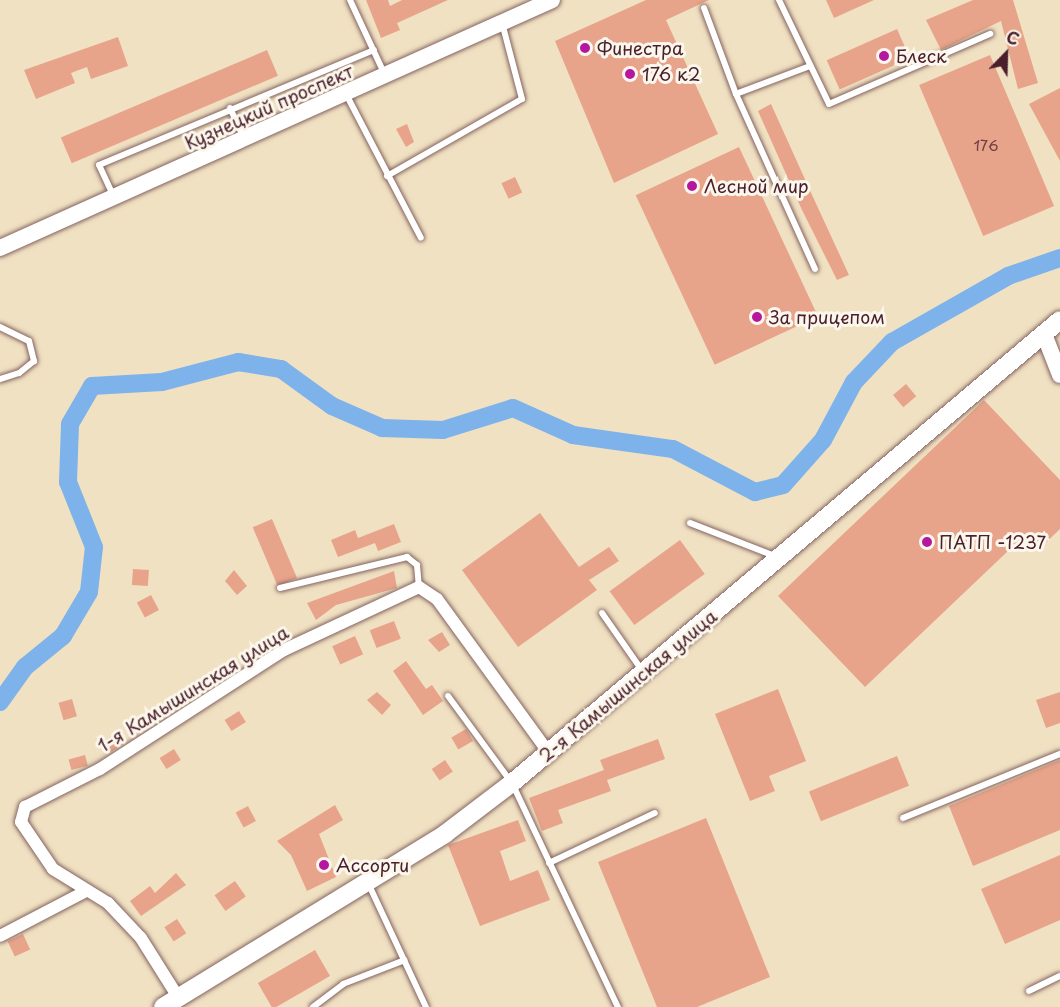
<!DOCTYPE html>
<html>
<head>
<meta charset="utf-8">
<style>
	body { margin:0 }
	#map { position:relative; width:1060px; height:1007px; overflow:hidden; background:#f0e1c2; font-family:"Playpen Sans",sans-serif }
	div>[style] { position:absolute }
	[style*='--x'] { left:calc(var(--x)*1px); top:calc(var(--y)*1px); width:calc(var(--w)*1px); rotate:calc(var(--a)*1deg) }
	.river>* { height:18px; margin:-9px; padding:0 9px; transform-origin:9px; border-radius:9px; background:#7db2eb }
	.building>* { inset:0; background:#e8a48a; transform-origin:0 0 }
	.roads { filter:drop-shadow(0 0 2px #846360) drop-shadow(0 0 2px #846360) }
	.lane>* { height:6px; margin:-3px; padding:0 3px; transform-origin:3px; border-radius:3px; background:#fff }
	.street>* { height:12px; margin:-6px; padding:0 6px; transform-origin:6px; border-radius:6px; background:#fff }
	.secondary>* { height:16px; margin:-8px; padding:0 8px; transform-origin:8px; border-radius:8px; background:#fff }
	.primary>* { height:18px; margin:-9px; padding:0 9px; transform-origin:9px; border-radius:9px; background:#fff }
	.dots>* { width:16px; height:16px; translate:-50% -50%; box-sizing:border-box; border:3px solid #fbf7ec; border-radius:50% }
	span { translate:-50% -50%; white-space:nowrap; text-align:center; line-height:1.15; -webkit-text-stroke:6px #fbf7ec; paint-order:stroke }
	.number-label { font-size:15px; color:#724043 }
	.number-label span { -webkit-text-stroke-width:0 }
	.poi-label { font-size:18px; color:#4a1f2b }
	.left { translate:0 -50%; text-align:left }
	.street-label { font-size:18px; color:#4a1f2b }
	.north { position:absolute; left:976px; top:24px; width:60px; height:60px; -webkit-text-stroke:4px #fbf7ec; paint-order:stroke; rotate:23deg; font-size:16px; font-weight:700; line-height:24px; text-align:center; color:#4a1f2b }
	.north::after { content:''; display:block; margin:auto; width:21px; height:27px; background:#4a1f2b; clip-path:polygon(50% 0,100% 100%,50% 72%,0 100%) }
</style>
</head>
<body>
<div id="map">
	<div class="river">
		<i style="--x:0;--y:702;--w:43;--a:-54.5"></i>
		<i style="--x:25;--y:667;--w:49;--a:-39.2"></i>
		<i style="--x:63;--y:636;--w:51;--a:-59.4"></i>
		<i style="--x:89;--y:592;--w:45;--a:-83.7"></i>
		<i style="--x:94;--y:547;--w:70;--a:-111.8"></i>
		<i style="--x:68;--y:482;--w:58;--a:-88"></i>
		<i style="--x:70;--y:424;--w:44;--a:-59.9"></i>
		<i style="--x:92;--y:386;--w:70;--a:-3.3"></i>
		<i style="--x:162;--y:382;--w:79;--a:-14.7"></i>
		<i style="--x:238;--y:362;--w:44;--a:9.2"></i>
		<i style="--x:281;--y:369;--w:63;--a:36"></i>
		<i style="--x:332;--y:406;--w:55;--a:23.7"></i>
		<i style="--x:382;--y:428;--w:61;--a:1.9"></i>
		<i style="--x:443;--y:430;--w:73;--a:-17.4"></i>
		<i style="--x:513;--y:408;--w:66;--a:24.2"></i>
		<i style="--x:573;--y:435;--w:101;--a:8"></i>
		<i style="--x:673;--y:449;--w:93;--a:27.7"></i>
		<i style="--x:755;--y:492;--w:29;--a:-14"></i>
		<i style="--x:783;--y:485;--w:60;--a:-48.4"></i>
		<i style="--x:823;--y:440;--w:66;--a:-61.9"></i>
		<i style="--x:854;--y:382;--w:55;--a:-46.5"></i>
		<i style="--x:892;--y:342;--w:133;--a:-29.6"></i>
		<i style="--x:1008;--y:276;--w:55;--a:-19.1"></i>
	</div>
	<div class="building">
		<i style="clip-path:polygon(366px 0,388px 0,390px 6px,402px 0,448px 0,397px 23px,400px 30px,381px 38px)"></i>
		<i style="clip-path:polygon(646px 0,709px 0,666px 20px,718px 134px,614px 183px,555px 41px)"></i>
		<i style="clip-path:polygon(826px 0,874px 0,834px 18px)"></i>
		<i style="clip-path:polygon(973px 0,1013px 0,1038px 83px,1018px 89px,1001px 21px,941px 50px,926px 20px)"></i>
		<i style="left:897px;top:29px;width:32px;height:77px;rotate:66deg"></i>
		<i style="clip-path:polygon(118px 37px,128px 66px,91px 79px,87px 67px,71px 73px,75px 83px,36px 99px,24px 70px)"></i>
		<i style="left:267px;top:50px;width:28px;height:224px;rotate:67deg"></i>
		<i style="left:990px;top:55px;width:164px;height:77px;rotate:67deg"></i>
		<i style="clip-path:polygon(1060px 88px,1060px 161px,1029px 104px)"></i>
		<i style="clip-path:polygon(771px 104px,813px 197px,849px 275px,837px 280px,802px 210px,758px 111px)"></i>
		<i style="clip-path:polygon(407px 124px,414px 142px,406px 147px,396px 129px)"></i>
		<i style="left:739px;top:147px;width:187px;height:114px;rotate:65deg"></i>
		<i style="left:515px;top:177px;width:17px;height:15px;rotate:65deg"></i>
		<i style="left:906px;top:384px;width:16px;height:17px;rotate:50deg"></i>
		<i style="clip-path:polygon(984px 400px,1060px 480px,1060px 529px,1039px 549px,1026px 534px,865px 687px,778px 596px)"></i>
		<i style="clip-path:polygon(540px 513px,579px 567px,609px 547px,619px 561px,589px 580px,597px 590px,518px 647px,462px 570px)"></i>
		<i style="left:272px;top:519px;width:64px;height:21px;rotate:67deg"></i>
		<i style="clip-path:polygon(394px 524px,401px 542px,378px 551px,375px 543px,338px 557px,331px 540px,355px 530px,358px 538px)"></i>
		<i style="left:680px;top:540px;width:42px;height:87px;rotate:54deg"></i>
		<i style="left:133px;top:569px;width:16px;height:16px;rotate:4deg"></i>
		<i style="clip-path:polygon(234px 570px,247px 586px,237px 595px,225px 581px)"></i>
		<i style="clip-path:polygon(394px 571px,397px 588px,336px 605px,316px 620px,307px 603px)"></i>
		<i style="left:151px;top:595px;width:17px;height:16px;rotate:62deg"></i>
		<i style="left:394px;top:621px;width:19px;height:26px;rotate:69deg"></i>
		<i style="clip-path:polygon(442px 632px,450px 645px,439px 652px,428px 640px)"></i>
		<i style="left:355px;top:636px;width:20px;height:25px;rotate:66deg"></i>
		<i style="clip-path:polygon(406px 661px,426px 689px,432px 685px,443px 701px,423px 715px,393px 671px)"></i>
		<i style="clip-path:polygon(778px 689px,806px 761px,769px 776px,775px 791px,750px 801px,715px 714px)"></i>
		<i style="clip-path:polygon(377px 692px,391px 705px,382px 715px,367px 700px)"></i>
		<i style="clip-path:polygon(1060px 692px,1060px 723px,1046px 728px,1036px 700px)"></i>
		<i style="left:72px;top:699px;width:18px;height:14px;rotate:74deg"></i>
		<i style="left:239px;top:711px;width:13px;height:17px;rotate:58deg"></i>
		<i style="left:466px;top:729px;width:14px;height:17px;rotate:60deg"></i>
		<i style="left:118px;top:732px;width:13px;height:17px;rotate:58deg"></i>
		<i style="clip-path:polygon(658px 739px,665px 759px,607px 780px,611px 791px,558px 810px,563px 823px,542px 831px,529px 798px,604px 770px,600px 760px)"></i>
		<i style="left:174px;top:749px;width:13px;height:17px;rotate:58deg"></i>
		<i style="left:85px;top:755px;width:11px;height:17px;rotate:75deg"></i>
		<i style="left:897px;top:756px;width:32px;height:95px;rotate:68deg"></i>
		<i style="left:445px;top:760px;width:14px;height:16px;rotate:56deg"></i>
		<i style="clip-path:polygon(1060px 760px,1060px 830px,973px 866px,949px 806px)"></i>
		<i style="clip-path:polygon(335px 805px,343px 820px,319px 834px,336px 877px,307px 891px,291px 855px,277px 841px)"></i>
		<i style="left:248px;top:806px;width:17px;height:14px;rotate:62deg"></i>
		<i style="clip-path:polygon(706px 818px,770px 977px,697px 1007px,657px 1007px,598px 862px)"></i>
		<i style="clip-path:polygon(518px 820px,526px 841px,500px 851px,510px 881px,538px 870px,550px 900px,480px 926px,448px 845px)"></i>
		<i style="clip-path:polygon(1060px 855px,1060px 920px,1005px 944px,981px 889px)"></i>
		<i style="clip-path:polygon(176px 873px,186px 885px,141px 916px,130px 901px,150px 886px,155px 893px)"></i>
		<i style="left:235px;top:881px;width:19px;height:25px;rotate:55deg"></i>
		<i style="left:177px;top:919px;width:17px;height:15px;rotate:57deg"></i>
		<i style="left:23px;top:934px;width:17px;height:17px;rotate:65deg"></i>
		<i style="left:315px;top:950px;width:30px;height:66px;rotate:60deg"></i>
	</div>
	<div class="roads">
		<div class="lane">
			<i style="--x:350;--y:0;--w:81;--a:65"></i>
			<i style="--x:779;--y:0;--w:115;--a:64.3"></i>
			<i style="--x:829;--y:104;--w:176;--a:-23.5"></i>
			<i style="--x:704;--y:8;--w:92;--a:69.6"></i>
			<i style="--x:810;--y:66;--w:79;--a:159.3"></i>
			<i style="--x:736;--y:94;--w:192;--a:65.7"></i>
			<i style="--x:346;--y:94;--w:162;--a:62.5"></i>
			<i style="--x:230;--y:108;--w:33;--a:65"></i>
			<i style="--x:387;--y:176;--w:155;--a:-29.7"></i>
			<i style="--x:522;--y:99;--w:79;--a:-104.7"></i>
			<i style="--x:113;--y:195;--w:33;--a:-115"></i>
			<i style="--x:99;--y:165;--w:298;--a:-22.7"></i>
			<i style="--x:0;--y:327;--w:32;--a:26"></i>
			<i style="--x:29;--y:341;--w:21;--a:76"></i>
			<i style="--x:34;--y:361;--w:19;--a:141"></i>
			<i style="--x:19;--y:373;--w:20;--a:162"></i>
			<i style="--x:690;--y:523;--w:93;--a:21.3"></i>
			<i style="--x:280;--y:588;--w:131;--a:-13.7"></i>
			<i style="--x:407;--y:557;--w:13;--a:39"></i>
			<i style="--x:417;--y:565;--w:22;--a:85"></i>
			<i style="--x:602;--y:613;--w:68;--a:55.1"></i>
			<i style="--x:448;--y:696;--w:108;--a:53.7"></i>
			<i style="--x:512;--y:783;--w:248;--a:64.7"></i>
			<i style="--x:903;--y:818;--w:170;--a:-22.2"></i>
			<i style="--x:549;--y:863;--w:117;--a:-25.3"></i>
			<i style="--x:369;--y:885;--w:135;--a:65"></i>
			<i style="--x:1029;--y:991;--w:34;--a:-26"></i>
			<i style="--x:313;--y:1007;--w:38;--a:-37"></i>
			<i style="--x:343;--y:984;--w:66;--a:-21.2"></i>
		</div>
		<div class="street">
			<i style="--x:0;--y:936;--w:95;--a:-27.6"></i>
			<i style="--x:178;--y:997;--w:70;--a:-122.1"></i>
			<i style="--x:141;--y:938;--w:48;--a:-133.3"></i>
			<i style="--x:108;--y:903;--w:65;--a:-148.3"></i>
			<i style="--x:53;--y:869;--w:57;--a:-124.2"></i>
			<i style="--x:21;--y:822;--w:16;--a:-75"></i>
			<i style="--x:25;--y:807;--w:84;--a:-26.9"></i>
			<i style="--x:100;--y:769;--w:219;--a:-32.9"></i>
			<i style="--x:284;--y:650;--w:149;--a:-25"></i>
			<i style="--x:419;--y:587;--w:22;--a:34"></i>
			<i style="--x:437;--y:599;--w:190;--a:54"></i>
		</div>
		<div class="secondary">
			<i style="--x:0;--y:248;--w:605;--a:-24.19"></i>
			<i style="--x:1044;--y:334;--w:44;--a:68.7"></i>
		</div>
		<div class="primary">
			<i style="--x:163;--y:1007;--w:331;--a:-31.5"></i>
			<i style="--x:445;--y:834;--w:84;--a:-37.3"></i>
			<i style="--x:512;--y:783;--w:717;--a:-40.19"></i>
		</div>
	</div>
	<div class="dots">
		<i style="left:585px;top:48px;background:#b5179e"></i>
		<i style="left:884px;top:56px;background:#b5179e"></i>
		<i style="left:630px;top:74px;background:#b5179e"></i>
		<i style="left:692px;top:186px;background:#b5179e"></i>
		<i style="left:757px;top:317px;background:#b5179e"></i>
		<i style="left:927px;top:542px;background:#b5179e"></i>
		<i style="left:324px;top:865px;background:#b5179e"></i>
	</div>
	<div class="number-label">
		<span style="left:986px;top:145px">176</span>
	</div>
	<div class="poi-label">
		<span class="left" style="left:597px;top:48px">Финестра</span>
		<span class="left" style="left:896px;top:56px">Блеск</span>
		<span class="left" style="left:642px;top:74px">176 к2</span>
		<span class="left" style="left:704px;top:186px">Лесной мир</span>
		<span class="left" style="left:769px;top:317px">За прицепом</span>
		<span class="left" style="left:939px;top:542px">ПАТП -1237</span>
		<span class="left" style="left:336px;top:865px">Ассорти</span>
	</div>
	<div class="street-label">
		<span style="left:269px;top:107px;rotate:-24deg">Кузнецкий проспект</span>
		<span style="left:628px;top:686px;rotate:-40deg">2-я Камышинская улица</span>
		<span style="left:193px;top:689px;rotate:-32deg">1-я Камышинская улица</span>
	</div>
	<div class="north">С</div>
</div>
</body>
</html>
